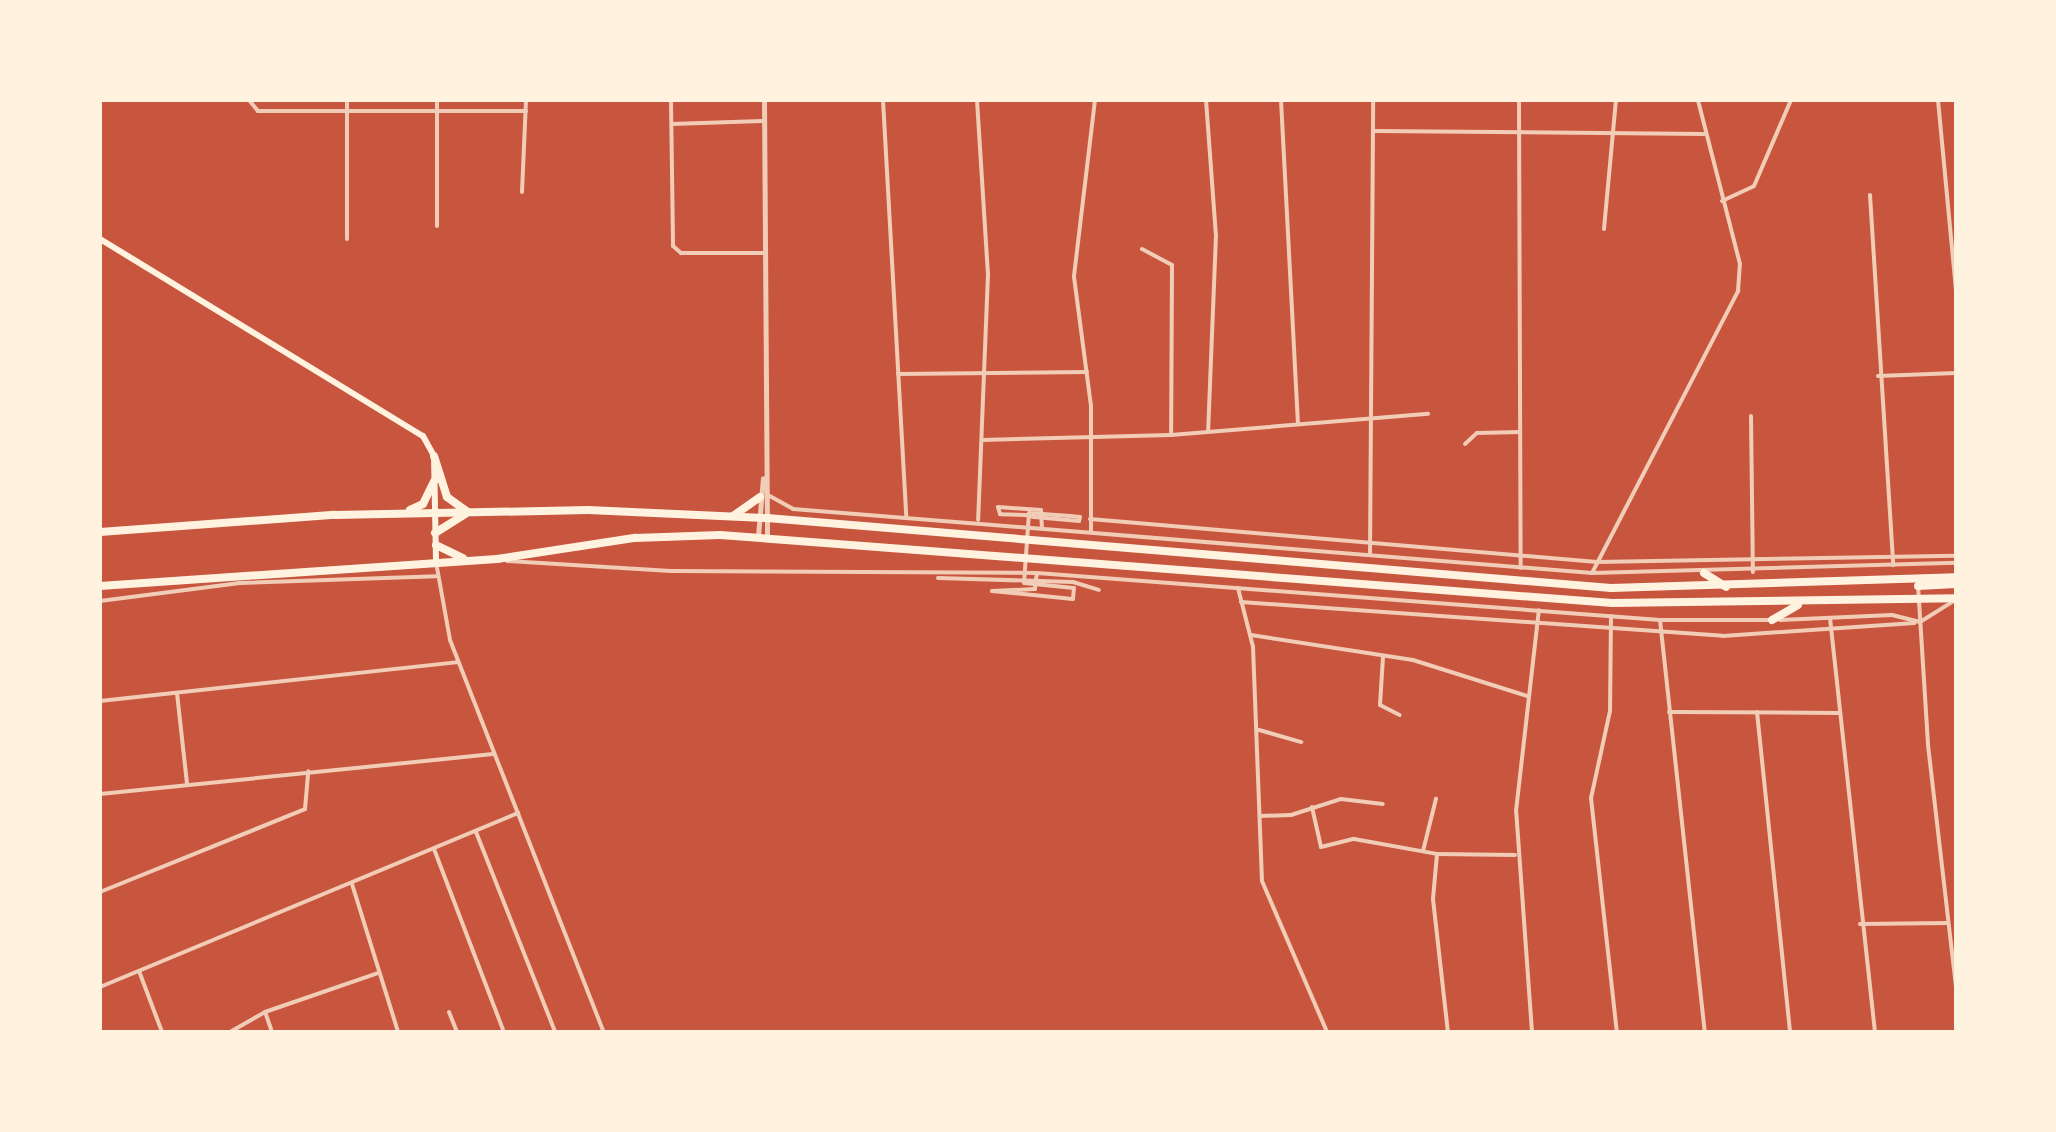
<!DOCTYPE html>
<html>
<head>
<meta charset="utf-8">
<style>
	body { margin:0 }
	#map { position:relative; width:2056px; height:1132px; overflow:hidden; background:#c8553d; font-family:"Nunito Sans",sans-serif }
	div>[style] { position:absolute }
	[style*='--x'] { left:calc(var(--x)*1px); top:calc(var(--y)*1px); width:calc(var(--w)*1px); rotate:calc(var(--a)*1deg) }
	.pedestrian>* { height:4px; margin:-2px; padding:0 2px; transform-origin:2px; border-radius:2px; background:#f1ccb7 }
	.minor>* { height:4px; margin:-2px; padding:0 2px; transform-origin:2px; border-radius:2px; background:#f1ccb7 }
	.tertiary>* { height:5px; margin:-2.5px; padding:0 2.5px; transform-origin:2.5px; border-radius:2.5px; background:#f1ccb7 }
	.primary>* { height:6px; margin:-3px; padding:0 3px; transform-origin:3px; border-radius:3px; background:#fff3e0 }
	.trunk>* { height:8px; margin:-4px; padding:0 4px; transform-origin:4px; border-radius:4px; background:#fff3e0 }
	span { translate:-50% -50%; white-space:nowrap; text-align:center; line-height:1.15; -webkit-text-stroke:10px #fff3e0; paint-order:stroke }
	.frame { position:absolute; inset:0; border:102px solid #fff3e0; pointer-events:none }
</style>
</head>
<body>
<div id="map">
	<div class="pedestrian">
		<i style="--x:1037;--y:574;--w:5;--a:101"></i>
		<i style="--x:1036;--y:579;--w:10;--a:96"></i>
		<i style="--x:1035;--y:589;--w:43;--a:177.3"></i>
		<i style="--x:992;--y:591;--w:81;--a:5.6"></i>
		<i style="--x:1073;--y:599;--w:11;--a:-85"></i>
		<i style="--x:1074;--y:588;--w:50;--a:-174.3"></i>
		<i style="--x:1024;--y:583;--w:70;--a:-85.9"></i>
		<i style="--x:1029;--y:513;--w:41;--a:4.2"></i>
		<i style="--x:1070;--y:516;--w:10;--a:6"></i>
		<i style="--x:1080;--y:517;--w:4;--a:104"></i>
		<i style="--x:1079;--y:521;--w:45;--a:-174.9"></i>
		<i style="--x:1034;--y:517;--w:9;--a:-167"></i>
		<i style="--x:1025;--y:515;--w:25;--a:-178"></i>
		<i style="--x:1000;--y:514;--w:7;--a:-106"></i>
		<i style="--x:998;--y:507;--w:43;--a:4"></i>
		<i style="--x:1041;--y:510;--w:18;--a:87"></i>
		<i style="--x:938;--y:578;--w:135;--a:1.7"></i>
		<i style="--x:1073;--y:582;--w:27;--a:17"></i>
	</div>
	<div class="minor">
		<i style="--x:249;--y:100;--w:14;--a:51"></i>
		<i style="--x:258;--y:111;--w:268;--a:0"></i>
		<i style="--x:671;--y:100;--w:146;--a:89.2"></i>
		<i style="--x:673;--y:246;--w:11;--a:41"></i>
		<i style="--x:681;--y:253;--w:83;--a:0"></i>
		<i style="--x:883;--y:100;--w:416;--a:86.8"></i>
		<i style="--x:977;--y:100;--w:174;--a:86.4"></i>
		<i style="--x:988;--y:274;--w:246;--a:92.3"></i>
		<i style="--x:1206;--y:100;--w:135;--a:85.8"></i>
		<i style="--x:1216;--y:235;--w:195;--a:92.3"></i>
		<i style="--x:1281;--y:100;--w:324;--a:87"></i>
		<i style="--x:1519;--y:100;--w:468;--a:89.8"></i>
		<i style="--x:1938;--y:100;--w:192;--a:84.6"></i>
		<i style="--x:672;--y:124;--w:90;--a:-1.9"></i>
		<i style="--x:1374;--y:131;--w:330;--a:0.5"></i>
		<i style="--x:522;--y:192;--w:92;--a:-87.5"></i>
		<i style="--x:1870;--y:195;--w:371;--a:86.4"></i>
		<i style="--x:1722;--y:201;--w:35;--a:-25"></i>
		<i style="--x:1754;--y:186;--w:94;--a:-66.7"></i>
		<i style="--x:437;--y:226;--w:126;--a:-90"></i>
		<i style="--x:1604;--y:229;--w:130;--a:-84.7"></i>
		<i style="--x:347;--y:239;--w:139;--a:-90"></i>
		<i style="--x:1142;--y:249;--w:34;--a:28"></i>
		<i style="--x:1172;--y:265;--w:170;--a:90.3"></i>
		<i style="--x:898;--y:374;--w:189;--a:-0.6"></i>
		<i style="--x:1878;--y:376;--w:78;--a:-2.2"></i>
		<i style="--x:1751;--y:416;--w:156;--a:89.3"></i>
		<i style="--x:982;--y:440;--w:189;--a:-1.5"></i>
		<i style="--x:1171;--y:435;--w:258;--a:-4.7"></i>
		<i style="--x:1465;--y:444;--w:16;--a:-43"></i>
		<i style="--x:1477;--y:433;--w:43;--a:-1.3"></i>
		<i style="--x:768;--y:495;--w:29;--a:29"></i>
		<i style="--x:793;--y:509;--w:802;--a:4.58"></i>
		<i style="--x:1592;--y:573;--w:364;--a:-1.6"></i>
		<i style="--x:1090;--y:519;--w:509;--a:4.85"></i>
		<i style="--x:1597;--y:562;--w:359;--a:-1"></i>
		<i style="--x:1091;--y:532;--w:126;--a:-90"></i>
		<i style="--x:1091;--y:406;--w:131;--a:-97.5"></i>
		<i style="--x:1074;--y:276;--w:177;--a:-83.2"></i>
		<i style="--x:1370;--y:555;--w:455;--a:-89.6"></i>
		<i style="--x:507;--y:561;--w:164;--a:3.5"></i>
		<i style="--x:671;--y:571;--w:366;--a:0.3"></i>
		<i style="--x:1037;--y:573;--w:625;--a:4.31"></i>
		<i style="--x:1660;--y:620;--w:110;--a:0"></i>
		<i style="--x:436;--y:562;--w:79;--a:79.8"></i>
		<i style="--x:450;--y:640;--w:421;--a:68.6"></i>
		<i style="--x:1592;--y:573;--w:318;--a:-62.6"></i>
		<i style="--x:1738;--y:291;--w:27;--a:-86"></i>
		<i style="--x:1740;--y:264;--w:169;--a:-104.4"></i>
		<i style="--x:1918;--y:585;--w:160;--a:86.4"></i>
		<i style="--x:1928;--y:745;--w:245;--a:83.4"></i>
		<i style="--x:1238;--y:588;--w:61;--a:75.7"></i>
		<i style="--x:1253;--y:647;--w:234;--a:87.8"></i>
		<i style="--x:1262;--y:881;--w:164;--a:66.7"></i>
		<i style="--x:100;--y:601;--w:141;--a:-7.3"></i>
		<i style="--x:240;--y:583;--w:196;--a:-2"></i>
		<i style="--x:1241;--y:602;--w:483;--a:4"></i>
		<i style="--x:1723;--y:636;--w:192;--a:-3.9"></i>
		<i style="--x:1611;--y:616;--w:95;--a:90.6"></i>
		<i style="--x:1610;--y:711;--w:89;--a:102.3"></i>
		<i style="--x:1591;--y:798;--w:235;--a:83.7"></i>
		<i style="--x:1830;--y:618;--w:416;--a:83.8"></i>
		<i style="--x:1660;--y:620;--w:414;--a:83.8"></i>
		<i style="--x:1780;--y:620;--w:112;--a:-2.6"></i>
		<i style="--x:1892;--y:615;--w:29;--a:14"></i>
		<i style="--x:1920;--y:622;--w:38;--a:-32"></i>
		<i style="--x:1251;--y:635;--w:164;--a:8.8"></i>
		<i style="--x:1413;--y:660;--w:120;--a:17.5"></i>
		<i style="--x:1383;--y:657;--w:48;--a:93.6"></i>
		<i style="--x:1380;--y:705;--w:22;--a:27"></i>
		<i style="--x:177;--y:693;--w:91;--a:83.7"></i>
		<i style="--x:100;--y:701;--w:360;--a:-6.2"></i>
		<i style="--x:1669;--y:712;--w:170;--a:0.3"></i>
		<i style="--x:1757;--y:712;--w:322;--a:84.1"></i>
		<i style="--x:1259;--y:730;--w:44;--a:15.9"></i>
		<i style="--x:100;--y:794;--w:395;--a:-5.8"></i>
		<i style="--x:1312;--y:807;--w:41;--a:77.3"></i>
		<i style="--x:1321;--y:847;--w:34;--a:-14"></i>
		<i style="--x:1354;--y:839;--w:84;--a:10.2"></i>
		<i style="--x:1437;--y:854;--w:78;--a:0.7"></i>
		<i style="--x:1260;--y:816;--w:31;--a:-2"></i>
		<i style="--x:1291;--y:815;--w:52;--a:-17.7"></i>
		<i style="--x:1341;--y:799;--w:42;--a:6.8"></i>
		<i style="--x:476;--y:832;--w:215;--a:68.4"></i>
		<i style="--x:434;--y:849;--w:196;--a:69.1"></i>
		<i style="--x:1423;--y:851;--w:54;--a:-76"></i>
		<i style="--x:1437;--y:854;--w:45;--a:95.1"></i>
		<i style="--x:1433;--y:899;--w:134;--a:83.6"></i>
		<i style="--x:352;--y:884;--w:155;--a:72.7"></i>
		<i style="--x:100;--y:892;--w:221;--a:-22"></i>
		<i style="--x:305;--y:809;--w:38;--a:-85"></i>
		<i style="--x:1860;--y:924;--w:88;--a:-0.7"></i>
		<i style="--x:139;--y:971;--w:65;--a:69.3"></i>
		<i style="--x:100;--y:987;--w:453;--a:-22.6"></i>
		<i style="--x:449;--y:1012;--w:22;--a:68"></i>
		<i style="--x:230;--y:1032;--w:40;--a:-29.7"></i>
		<i style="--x:272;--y:1032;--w:21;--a:-109"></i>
		<i style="--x:265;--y:1012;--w:120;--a:-19"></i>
		<i style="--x:1532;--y:1032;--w:222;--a:-94.1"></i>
		<i style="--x:1516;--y:811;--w:202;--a:-83.5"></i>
	</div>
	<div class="tertiary">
		<i style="--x:764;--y:100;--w:437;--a:89.6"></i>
		<i style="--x:758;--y:536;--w:58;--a:-85.1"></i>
	</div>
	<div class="primary">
		<i style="--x:100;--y:239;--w:378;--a:31.4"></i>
		<i style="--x:423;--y:436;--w:23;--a:61"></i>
		<i style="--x:434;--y:456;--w:106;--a:88.9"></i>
	</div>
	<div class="trunk">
		<i style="--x:434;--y:456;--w:43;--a:72.4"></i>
		<i style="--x:447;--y:497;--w:24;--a:36"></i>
		<i style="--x:410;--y:510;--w:14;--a:-25"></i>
		<i style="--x:423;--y:504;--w:25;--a:-64"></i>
		<i style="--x:733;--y:516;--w:33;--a:-35"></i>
		<i style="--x:100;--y:532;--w:235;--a:-4.2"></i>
		<i style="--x:334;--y:515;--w:254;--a:-1.1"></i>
		<i style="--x:588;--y:510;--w:179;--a:2.6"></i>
		<i style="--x:767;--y:518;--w:847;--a:4.74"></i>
		<i style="--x:1611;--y:588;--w:345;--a:-1.8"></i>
		<i style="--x:435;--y:533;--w:36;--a:-32"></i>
		<i style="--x:436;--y:545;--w:30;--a:26"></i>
		<i style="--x:1704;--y:573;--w:26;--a:32"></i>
		<i style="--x:100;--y:586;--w:398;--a:-3.9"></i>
		<i style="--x:497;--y:559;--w:140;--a:-8.7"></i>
		<i style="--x:635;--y:538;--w:85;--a:-2"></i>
		<i style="--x:720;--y:535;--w:895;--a:4.36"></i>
		<i style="--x:1612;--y:603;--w:344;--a:-0.8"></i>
		<i style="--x:1918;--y:586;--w:38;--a:-3"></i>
		<i style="--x:1772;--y:620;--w:30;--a:-30"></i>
	</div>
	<div class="frame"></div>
</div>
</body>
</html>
